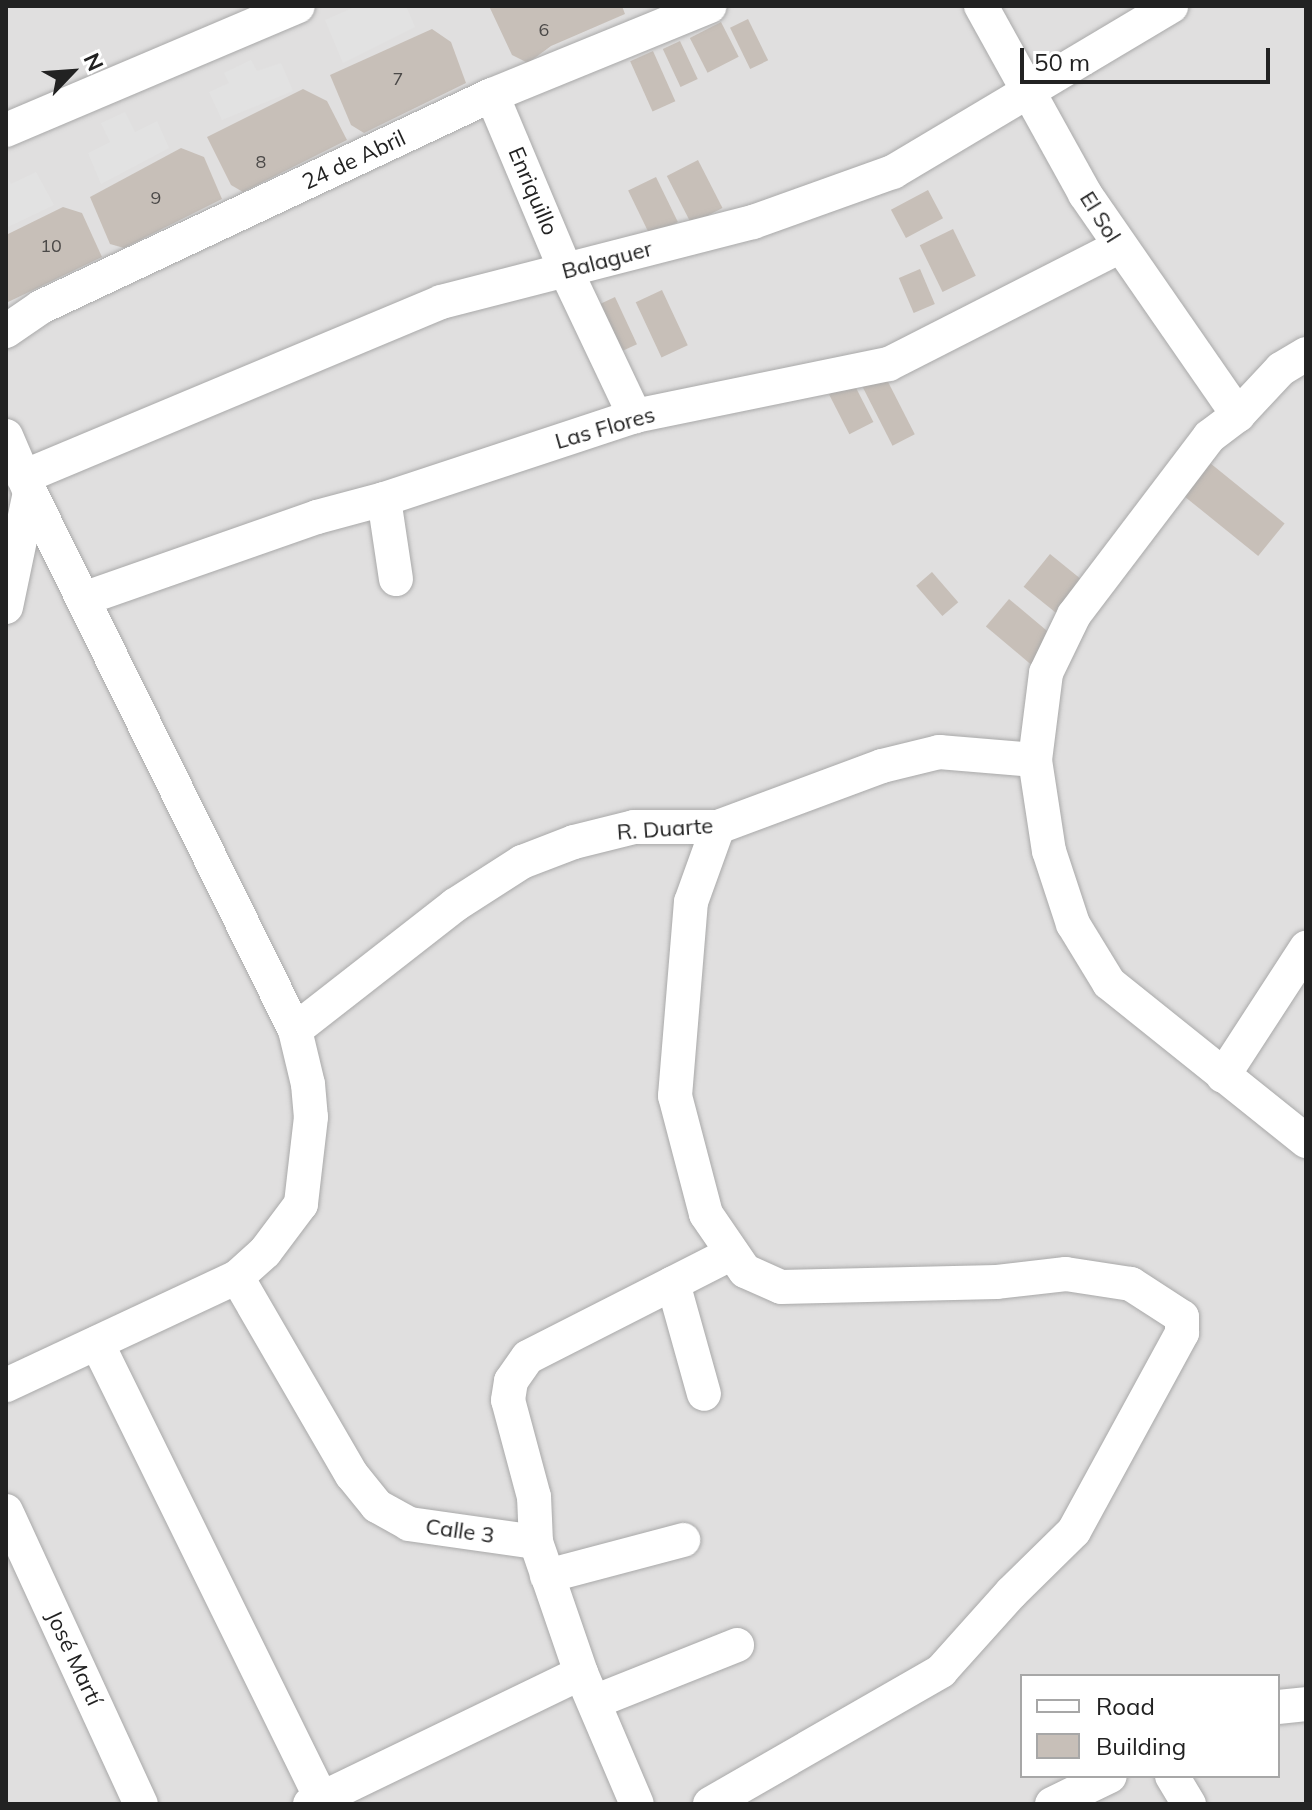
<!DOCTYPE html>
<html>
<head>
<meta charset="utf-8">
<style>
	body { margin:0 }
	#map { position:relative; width:1312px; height:1810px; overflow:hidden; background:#f2efe9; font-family:Mulish,sans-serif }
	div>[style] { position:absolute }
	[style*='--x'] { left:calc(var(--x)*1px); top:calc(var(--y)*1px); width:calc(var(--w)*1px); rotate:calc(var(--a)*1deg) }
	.residential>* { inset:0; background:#e0dfdf }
	.parking>* { inset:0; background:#e2e2e2 }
	.building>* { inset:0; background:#c7bfb8; transform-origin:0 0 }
	.roads { filter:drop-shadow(0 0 2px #a9a9a9) drop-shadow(0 0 2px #a9a9a9) }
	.minor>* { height:34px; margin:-17px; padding:0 17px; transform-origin:17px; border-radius:17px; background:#fff }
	span { translate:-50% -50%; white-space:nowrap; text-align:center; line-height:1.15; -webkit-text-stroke:6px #fff; paint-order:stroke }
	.number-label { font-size:18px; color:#4b4948 }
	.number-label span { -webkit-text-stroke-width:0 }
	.street-label { font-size:22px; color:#222 }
	.frame { position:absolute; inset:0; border:8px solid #222; pointer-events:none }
	.legend { position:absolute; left:1020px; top:1674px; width:260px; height:104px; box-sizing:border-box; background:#fff; border:2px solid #a7a7a7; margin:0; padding:10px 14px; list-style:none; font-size:24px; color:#222 }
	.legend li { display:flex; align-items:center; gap:16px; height:40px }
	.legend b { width:40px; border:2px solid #a7a7a7 }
	.north { position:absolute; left:32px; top:32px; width:80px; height:80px; -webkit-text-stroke:6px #fff; paint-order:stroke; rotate:65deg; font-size:22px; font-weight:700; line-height:32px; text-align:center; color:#222 }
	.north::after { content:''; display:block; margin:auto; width:28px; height:36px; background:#222; clip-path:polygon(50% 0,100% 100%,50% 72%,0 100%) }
	.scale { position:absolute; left:1020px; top:48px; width:250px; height:36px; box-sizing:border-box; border:4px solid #222; border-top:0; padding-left:10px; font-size:24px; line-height:28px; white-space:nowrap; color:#222; -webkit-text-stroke:6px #fff; paint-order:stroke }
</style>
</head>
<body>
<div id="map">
	<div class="residential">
		<i style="clip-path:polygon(evenodd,6px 6px,1306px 6px,1306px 1804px,6px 1804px,6px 6px,1022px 1676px,1278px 1676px,1278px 1776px,1022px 1776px,1022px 1676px)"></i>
	</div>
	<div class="parking">
		<i style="clip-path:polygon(357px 6px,406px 6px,415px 27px,343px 63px,325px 20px)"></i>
		<i style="clip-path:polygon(251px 60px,257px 71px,281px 63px,293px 91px,222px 120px,209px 92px,229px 83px,224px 73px)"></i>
		<i style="clip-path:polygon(125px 112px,135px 132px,157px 121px,169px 148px,101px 184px,88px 153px,110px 142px,101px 123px)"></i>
		<i style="clip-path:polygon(36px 172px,54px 205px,6px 228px,6px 174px,11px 184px)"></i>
	</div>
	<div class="building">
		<i style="clip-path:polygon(489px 6px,622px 6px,625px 14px,551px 46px,528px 63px,512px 55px)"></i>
		<i style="left:748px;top:19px;width:46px;height:20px;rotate:64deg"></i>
		<i style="left:721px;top:22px;width:39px;height:35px;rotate:63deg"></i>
		<i style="clip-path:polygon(432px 29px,451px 42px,466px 83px,364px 133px,351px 125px,330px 75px)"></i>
		<i style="left:680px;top:41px;width:42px;height:19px;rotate:65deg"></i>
		<i style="left:653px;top:51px;width:55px;height:25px;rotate:66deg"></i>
		<i style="clip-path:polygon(303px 89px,327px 101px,347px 140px,243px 192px,231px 185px,207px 137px)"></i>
		<i style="clip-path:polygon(181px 148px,204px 157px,222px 199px,124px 248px,110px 244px,90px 197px)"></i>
		<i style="left:698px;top:160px;width:54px;height:35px;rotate:63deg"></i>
		<i style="left:656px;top:177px;width:50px;height:31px;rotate:64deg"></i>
		<i style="left:928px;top:190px;width:32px;height:42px;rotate:62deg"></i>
		<i style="clip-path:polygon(63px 207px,82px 213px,102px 257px,6px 303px,6px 235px)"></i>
		<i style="left:953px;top:229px;width:52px;height:37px;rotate:64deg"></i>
		<i style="left:920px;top:269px;width:38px;height:23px;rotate:67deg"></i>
		<i style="left:662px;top:290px;width:61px;height:29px;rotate:65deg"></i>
		<i style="left:615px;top:297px;width:52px;height:26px;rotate:65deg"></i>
		<i style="left:883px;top:372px;width:70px;height:25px;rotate:63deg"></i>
		<i style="left:853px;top:382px;width:45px;height:27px;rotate:63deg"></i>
		<i style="left:1210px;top:463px;width:96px;height:42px;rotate:39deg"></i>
		<i style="left:1050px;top:554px;width:44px;height:42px;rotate:39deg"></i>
		<i style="left:932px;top:572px;width:40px;height:21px;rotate:49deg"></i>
		<i style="left:1009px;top:599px;width:60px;height:36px;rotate:40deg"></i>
	</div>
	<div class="roads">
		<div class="minor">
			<i style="--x:981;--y:6;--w:215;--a:61"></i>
			<i style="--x:1085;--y:194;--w:269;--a:55.3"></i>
			<i style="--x:492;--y:95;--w:191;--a:67.2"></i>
			<i style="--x:566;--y:271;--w:161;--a:64.6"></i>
			<i style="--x:6;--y:130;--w:317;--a:-23"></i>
			<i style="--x:6;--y:331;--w:42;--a:-34.4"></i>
			<i style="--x:41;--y:307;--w:498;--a:-25.2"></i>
			<i style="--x:492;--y:95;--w:235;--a:-22.2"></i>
			<i style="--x:1306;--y:354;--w:29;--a:149"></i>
			<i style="--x:1281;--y:369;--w:63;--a:133.1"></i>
			<i style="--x:1238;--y:415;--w:36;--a:143"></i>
			<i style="--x:1209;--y:437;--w:223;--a:127.2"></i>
			<i style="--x:1074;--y:615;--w:64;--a:115.8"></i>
			<i style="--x:1046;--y:673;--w:88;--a:97.2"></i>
			<i style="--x:1035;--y:760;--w:92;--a:81.3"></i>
			<i style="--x:1049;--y:851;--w:77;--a:71.8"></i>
			<i style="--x:1073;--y:924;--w:69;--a:58.6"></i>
			<i style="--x:1109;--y:983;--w:253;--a:38.7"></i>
			<i style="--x:6;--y:436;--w:61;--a:66.8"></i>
			<i style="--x:30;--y:492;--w:600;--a:63.78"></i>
			<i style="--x:295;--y:1030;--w:56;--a:76.5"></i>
			<i style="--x:308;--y:1084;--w:33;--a:85"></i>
			<i style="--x:311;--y:1117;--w:88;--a:96.6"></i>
			<i style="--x:301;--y:1204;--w:60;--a:126.9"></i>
			<i style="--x:265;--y:1252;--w:38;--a:138"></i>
			<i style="--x:237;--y:1277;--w:255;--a:154.9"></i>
			<i style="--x:23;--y:477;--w:453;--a:-22.7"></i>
			<i style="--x:441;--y:302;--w:322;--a:-14.4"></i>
			<i style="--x:753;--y:222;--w:149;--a:-19.7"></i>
			<i style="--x:893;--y:172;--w:324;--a:-30.8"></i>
			<i style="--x:384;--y:499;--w:81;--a:81.5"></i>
			<i style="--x:83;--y:599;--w:248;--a:-19.3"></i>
			<i style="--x:317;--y:517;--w:69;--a:-15"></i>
			<i style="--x:384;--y:499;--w:264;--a:-18.3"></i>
			<i style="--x:635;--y:416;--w:259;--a:-11.6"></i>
			<i style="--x:889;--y:364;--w:258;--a:-27"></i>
			<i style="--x:6;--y:607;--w:117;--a:-78.2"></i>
			<i style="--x:295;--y:1030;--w:203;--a:-38"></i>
			<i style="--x:455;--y:905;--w:80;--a:-32.7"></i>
			<i style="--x:522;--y:862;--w:56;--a:-21"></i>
			<i style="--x:574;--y:842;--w:62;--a:-14"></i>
			<i style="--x:634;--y:827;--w:84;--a:0"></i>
			<i style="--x:718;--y:827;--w:175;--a:-20.4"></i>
			<i style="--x:882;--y:766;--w:59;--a:-13.8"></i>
			<i style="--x:939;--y:752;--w:96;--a:4.8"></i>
			<i style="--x:1223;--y:1076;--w:153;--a:-57"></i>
			<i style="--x:237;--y:1277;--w:229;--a:59.9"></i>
			<i style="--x:352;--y:1475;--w:40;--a:51"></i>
			<i style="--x:377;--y:1506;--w:37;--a:29"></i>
			<i style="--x:409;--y:1524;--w:128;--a:8.1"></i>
			<i style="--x:536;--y:1542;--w:139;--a:71"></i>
			<i style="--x:581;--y:1673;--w:142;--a:66.9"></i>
			<i style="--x:673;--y:1283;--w:115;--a:74.4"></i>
			<i style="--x:97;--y:1343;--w:507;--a:63.79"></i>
			<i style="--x:6;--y:1511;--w:323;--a:65.3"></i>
			<i style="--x:536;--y:1542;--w:45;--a:-92.5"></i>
			<i style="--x:534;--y:1497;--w:100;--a:-105"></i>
			<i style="--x:508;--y:1400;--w:19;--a:-81"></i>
			<i style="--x:511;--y:1381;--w:29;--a:-55"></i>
			<i style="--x:528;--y:1357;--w:229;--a:-27"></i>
			<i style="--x:547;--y:1576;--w:141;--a:-14.8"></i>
			<i style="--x:594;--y:1702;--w:154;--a:-21.7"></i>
			<i style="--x:1278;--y:1707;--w:28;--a:-6"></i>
			<i style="--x:1172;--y:1776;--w:33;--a:59"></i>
			<i style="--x:310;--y:1804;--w:301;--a:-25.8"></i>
			<i style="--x:710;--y:1804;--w:267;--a:-29.9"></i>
			<i style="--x:941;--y:1671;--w:105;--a:-48.1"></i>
			<i style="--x:1011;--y:1593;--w:88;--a:-44.5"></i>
			<i style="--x:1074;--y:1531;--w:226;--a:-61.4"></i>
			<i style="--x:1182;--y:1333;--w:16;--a:-90"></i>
			<i style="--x:1182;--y:1317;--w:61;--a:-147.1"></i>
			<i style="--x:1131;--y:1284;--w:66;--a:-171.3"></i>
			<i style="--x:1066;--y:1274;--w:69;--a:173.4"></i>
			<i style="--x:997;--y:1282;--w:216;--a:178.7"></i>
			<i style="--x:781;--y:1287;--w:39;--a:-156"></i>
			<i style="--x:745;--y:1271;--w:69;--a:-124.4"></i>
			<i style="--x:706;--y:1214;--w:122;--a:-104.7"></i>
			<i style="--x:675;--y:1096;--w:195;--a:-85.3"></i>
			<i style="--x:691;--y:902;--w:80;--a:-70.2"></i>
			<i style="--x:1052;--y:1804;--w:64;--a:-25.8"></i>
		</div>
	</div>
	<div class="number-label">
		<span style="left:544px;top:30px">6</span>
		<span style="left:398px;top:79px">7</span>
		<span style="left:261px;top:162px">8</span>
		<span style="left:156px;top:198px">9</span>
		<span style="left:51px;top:246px">10</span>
	</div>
	<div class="street-label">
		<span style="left:354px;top:160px;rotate:-25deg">24 de Abril</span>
		<span style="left:533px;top:191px;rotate:67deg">Enriquillo</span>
		<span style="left:1100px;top:217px;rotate:58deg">El Sol</span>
		<span style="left:607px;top:260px;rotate:-15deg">Balaguer</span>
		<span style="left:605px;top:428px;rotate:-16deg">Las Flores</span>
		<span style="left:665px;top:829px;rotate:-4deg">R. Duarte</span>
		<span style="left:460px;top:1531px;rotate:8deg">Calle 3</span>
		<span style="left:74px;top:1658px;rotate:65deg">José Martí</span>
	</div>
	<div class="frame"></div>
	<ul class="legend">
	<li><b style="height:10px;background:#fff"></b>Road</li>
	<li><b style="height:22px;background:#c7bfb8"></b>Building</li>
	</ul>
	<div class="north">N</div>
	<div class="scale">50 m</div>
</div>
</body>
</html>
